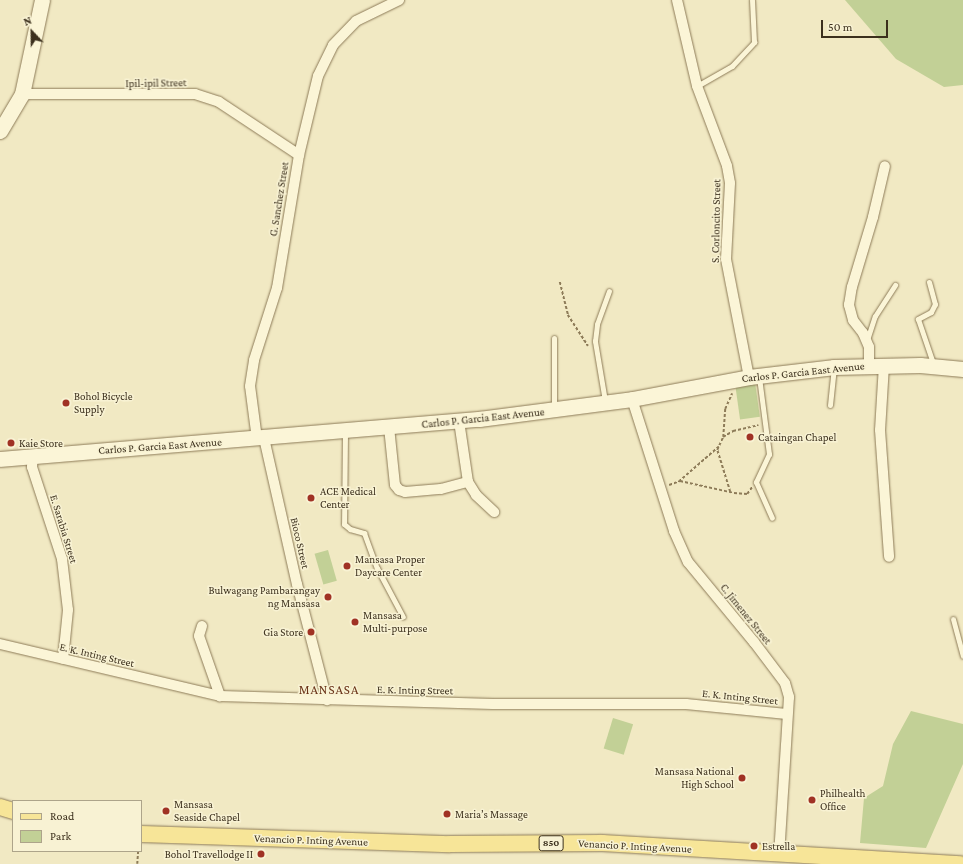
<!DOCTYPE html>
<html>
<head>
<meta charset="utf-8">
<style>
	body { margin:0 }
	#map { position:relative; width:963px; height:864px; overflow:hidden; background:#f1e9c3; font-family:"Crimson Pro",serif }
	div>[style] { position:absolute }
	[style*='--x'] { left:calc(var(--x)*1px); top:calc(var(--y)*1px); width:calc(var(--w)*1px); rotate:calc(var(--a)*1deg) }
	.green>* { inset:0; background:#c2d096; transform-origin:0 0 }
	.path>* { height:1.5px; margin-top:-0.75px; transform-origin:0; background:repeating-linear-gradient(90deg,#8d7b58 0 3px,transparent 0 5px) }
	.roads { filter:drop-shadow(0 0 1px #8d7b58) drop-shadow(0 0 1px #8d7b58) }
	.service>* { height:5px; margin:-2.5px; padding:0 2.5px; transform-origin:2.5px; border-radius:2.5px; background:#fbf5d7 }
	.minor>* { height:10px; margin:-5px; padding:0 5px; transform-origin:5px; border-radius:5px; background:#fbf5d7 }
	.secondary>* { height:15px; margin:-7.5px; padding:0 7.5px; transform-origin:7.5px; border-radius:7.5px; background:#fbf5d7 }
	.primary>* { height:16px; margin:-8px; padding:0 8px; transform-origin:8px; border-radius:8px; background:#f7e598 }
	.dots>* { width:11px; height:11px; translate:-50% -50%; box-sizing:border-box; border:2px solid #f8f2d3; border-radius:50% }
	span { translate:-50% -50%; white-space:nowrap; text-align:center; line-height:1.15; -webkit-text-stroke:3px #f8f2d3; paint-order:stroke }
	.shield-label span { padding:1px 3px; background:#f8f2d3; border:1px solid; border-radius:3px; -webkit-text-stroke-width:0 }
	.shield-label { font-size:10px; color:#3c301d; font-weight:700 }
	.street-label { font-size:11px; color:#3c301d }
	.poi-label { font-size:11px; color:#3c301d }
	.left { translate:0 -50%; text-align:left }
	.right { translate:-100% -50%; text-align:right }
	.quarter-label { font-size:13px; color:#6b351a; letter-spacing:1px }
	.legend { position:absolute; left:12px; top:800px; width:130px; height:52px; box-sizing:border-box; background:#f8f2d3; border:1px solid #ada48a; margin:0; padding:5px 7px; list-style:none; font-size:12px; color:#3c301d }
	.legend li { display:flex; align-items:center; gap:8px; height:20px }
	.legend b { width:20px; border:1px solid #ada48a }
	.north { position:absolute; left:12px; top:12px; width:40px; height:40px; -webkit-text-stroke:3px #f8f2d3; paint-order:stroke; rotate:338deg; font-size:11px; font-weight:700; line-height:16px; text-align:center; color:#3c301d }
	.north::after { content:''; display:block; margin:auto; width:14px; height:18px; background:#3c301d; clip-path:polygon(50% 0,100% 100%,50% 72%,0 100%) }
	.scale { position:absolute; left:821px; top:20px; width:67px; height:18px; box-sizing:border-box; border:2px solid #3c301d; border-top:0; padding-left:5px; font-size:12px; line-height:14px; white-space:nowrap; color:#3c301d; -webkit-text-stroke:3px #f8f2d3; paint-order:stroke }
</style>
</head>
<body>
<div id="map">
	<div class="green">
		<i style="clip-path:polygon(845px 0,963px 0,963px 85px,944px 87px,896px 59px)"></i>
		<i style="left:755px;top:382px;width:35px;height:20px;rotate:82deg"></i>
		<i style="left:328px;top:550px;width:32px;height:14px;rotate:74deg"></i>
		<i style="clip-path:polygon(911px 711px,963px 724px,963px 764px,926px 848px,860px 843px,864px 798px,883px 786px,893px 744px)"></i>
		<i style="left:613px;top:718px;width:21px;height:32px;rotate:17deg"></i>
	</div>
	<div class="path">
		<i style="--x:560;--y:282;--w:34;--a:76"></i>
		<i style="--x:568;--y:315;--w:37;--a:57"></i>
		<i style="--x:723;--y:437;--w:28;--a:-86"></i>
		<i style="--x:725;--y:409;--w:17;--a:-66"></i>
		<i style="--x:719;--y:447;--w:52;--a:138.9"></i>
		<i style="--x:680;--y:481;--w:55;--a:12.5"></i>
		<i style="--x:734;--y:493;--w:13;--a:4"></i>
		<i style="--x:747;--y:494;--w:9;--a:-54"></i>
		<i style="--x:669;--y:485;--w:12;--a:-20"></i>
		<i style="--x:730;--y:492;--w:44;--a:-107.2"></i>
		<i style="--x:717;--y:450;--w:14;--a:-65"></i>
		<i style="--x:723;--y:437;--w:12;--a:-31"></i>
		<i style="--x:733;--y:431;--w:26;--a:-13"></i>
		<i style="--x:137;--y:864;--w:13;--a:-86"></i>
	</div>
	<div class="roads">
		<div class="service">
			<i style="--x:697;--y:86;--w:40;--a:-29.7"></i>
			<i style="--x:732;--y:66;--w:33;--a:-47"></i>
			<i style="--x:754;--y:42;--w:42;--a:-92.7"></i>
			<i style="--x:929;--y:282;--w:23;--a:75"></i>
			<i style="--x:935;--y:304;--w:9;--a:117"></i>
			<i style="--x:931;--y:312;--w:15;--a:152"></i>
			<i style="--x:918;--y:319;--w:46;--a:71.2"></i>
			<i style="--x:554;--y:338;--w:69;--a:90"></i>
			<i style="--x:867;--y:340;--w:25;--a:-72"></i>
			<i style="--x:875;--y:316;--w:37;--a:-57"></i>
			<i style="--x:759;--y:377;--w:78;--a:82.6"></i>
			<i style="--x:769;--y:454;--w:31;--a:115"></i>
			<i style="--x:756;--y:482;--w:39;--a:66"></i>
			<i style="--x:605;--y:401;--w:61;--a:-99.5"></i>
			<i style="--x:595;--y:341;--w:17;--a:-83"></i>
			<i style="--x:597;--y:324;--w:35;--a:-70"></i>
			<i style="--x:830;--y:405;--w:37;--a:-84"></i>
			<i style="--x:345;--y:433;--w:91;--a:90.6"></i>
			<i style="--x:344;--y:524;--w:8;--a:40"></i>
			<i style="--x:350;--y:529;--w:15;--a:16"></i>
			<i style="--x:364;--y:533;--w:37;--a:70"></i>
			<i style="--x:377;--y:568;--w:55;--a:62"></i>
			<i style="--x:953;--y:619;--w:38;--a:75"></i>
		</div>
		<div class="minor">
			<i style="--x:677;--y:0;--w:88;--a:76.9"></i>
			<i style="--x:697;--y:86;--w:85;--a:69.4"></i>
			<i style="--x:727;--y:166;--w:17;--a:80"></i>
			<i style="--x:730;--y:183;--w:76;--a:93"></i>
			<i style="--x:726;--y:259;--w:120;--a:79"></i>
			<i style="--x:22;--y:94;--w:173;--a:0"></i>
			<i style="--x:195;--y:94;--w:25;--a:18"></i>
			<i style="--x:219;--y:102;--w:96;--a:33.5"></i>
			<i style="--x:869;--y:365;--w:18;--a:-90"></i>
			<i style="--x:869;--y:347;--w:15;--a:-113"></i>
			<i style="--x:863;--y:333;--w:16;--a:-128"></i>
			<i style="--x:853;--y:320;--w:16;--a:-105"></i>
			<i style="--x:849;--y:305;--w:18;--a:-81"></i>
			<i style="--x:852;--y:287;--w:73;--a:-73.3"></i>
			<i style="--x:873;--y:217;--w:52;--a:-76.8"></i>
			<i style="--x:884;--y:365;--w:65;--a:93.5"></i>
			<i style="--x:880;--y:430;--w:127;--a:85.9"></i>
			<i style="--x:632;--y:399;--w:139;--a:72.3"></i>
			<i style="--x:674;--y:531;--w:34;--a:66"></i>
			<i style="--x:688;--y:562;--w:104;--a:50.5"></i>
			<i style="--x:754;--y:642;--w:51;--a:52.9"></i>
			<i style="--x:785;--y:683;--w:15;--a:74"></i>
			<i style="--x:789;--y:697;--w:157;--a:93.6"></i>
			<i style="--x:459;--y:421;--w:62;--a:81.6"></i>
			<i style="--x:468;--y:482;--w:15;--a:58"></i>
			<i style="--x:476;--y:495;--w:25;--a:43"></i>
			<i style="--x:389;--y:427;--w:58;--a:84.1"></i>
			<i style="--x:395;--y:485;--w:6;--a:51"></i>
			<i style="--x:399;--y:490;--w:6;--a:18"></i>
			<i style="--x:405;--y:492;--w:36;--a:-5"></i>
			<i style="--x:441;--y:489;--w:28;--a:-15"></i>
			<i style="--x:264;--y:438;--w:150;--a:77.3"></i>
			<i style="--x:297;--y:584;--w:120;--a:75.5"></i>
			<i style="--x:257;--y:439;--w:53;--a:-97.5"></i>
			<i style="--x:250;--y:386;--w:26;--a:-81"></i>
			<i style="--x:254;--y:360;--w:76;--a:-72.3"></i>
			<i style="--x:277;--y:288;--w:135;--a:-80.6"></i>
			<i style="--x:299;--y:155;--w:81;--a:-76.5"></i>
			<i style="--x:318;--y:76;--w:34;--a:-64"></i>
			<i style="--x:333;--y:45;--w:33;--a:-46"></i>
			<i style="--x:356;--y:21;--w:48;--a:-26"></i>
			<i style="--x:33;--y:455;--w:12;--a:95"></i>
			<i style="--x:32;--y:467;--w:97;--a:71.9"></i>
			<i style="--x:62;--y:559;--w:51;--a:83.3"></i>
			<i style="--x:68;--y:610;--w:49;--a:95.8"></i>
			<i style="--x:202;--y:626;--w:10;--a:107"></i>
			<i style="--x:199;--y:636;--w:64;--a:70.7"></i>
			<i style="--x:0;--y:644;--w:226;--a:13.3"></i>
			<i style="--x:220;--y:696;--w:273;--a:1.7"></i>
			<i style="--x:493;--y:704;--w:193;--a:0"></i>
			<i style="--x:686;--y:704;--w:101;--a:5.7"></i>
		</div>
		<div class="secondary">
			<i style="--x:0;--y:131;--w:43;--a:-59.3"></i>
			<i style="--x:22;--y:94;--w:96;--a:-78"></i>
			<i style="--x:0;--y:459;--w:481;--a:-4.8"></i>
			<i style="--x:479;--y:419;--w:154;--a:-7.4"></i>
			<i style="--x:632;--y:399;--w:119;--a:-10.6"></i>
			<i style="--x:749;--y:377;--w:86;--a:-6.7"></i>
			<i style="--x:834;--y:367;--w:86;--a:-1.3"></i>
			<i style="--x:920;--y:365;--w:43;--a:5.3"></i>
		</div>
		<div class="primary">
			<i style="--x:0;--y:807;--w:14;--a:17"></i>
			<i style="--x:141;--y:834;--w:309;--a:1.9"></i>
			<i style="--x:450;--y:844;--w:152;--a:-0.4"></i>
			<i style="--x:602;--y:843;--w:359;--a:3.4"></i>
		</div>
	</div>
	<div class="dots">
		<i style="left:66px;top:403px;background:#a03224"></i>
		<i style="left:750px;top:437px;background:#a03224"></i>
		<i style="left:11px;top:443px;background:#a03224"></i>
		<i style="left:311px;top:498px;background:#a03224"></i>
		<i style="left:347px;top:566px;background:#a03224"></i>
		<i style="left:328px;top:597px;background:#a03224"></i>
		<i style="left:355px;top:622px;background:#a03224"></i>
		<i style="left:311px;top:632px;background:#a03224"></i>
		<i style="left:742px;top:778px;background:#a03224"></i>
		<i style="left:812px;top:800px;background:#a03224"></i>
		<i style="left:166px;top:811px;background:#a03224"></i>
		<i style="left:447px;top:814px;background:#a03224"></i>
		<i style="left:754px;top:846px;background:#a03224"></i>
		<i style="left:261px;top:854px;background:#a03224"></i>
	</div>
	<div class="shield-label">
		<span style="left:551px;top:843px">850</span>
	</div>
	<div class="street-label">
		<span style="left:156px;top:83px;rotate:-1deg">Ipil-ipil Street</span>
		<span style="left:279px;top:199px;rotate:-81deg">G. Sanchez Street</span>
		<span style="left:716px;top:221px;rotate:-89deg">S. Corloncito Street</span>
		<span style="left:803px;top:372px;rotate:-6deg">Carlos P. Garcia East Avenue</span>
		<span style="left:483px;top:418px;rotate:-6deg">Carlos P. Garcia East Avenue</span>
		<span style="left:160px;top:446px;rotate:-4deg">Carlos P. Garcia East Avenue</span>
		<span style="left:64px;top:529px;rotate:73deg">E. Sarabia Street</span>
		<span style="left:300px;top:543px;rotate:77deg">Bioco Street</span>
		<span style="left:746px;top:614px;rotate:51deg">C. Jimenez Street</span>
		<span style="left:97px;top:655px;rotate:13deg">E. K. Inting Street</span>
		<span style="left:415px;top:690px;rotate:1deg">E. K. Inting Street</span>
		<span style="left:740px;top:697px;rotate:6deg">E. K. Inting Street</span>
		<span style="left:311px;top:840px;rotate:2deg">Venancio P. Inting Avenue</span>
		<span style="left:635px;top:846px;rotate:3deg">Venancio P. Inting Avenue</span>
	</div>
	<div class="poi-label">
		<span class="left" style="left:74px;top:403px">Bohol Bicycle<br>Supply</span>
		<span class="left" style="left:758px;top:437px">Cataingan Chapel</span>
		<span class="left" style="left:19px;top:443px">Kaie Store</span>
		<span class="left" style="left:320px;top:498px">ACE Medical<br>Center</span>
		<span class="left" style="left:355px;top:566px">Mansasa Proper<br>Daycare Center</span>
		<span class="right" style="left:320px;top:597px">Bulwagang Pambarangay<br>ng Mansasa</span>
		<span class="left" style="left:363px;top:622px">Mansasa<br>Multi-purpose</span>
		<span class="right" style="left:303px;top:632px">Gia Store</span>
		<span class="right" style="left:734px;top:778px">Mansasa National<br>High School</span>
		<span class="left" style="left:820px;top:800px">Philhealth<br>Office</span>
		<span class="left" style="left:174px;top:811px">Mansasa<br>Seaside Chapel</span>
		<span class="left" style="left:455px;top:814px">Maria’s Massage</span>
		<span class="left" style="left:762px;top:846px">Estrella</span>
		<span class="right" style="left:253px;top:854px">Bohol Travellodge II</span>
	</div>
	<div class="quarter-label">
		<span style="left:329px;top:690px">MANSASA</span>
	</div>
	<ul class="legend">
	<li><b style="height:5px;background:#f7e598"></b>Road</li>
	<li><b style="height:11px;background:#c2d096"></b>Park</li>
	</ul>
	<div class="north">N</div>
	<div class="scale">50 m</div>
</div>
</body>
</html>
